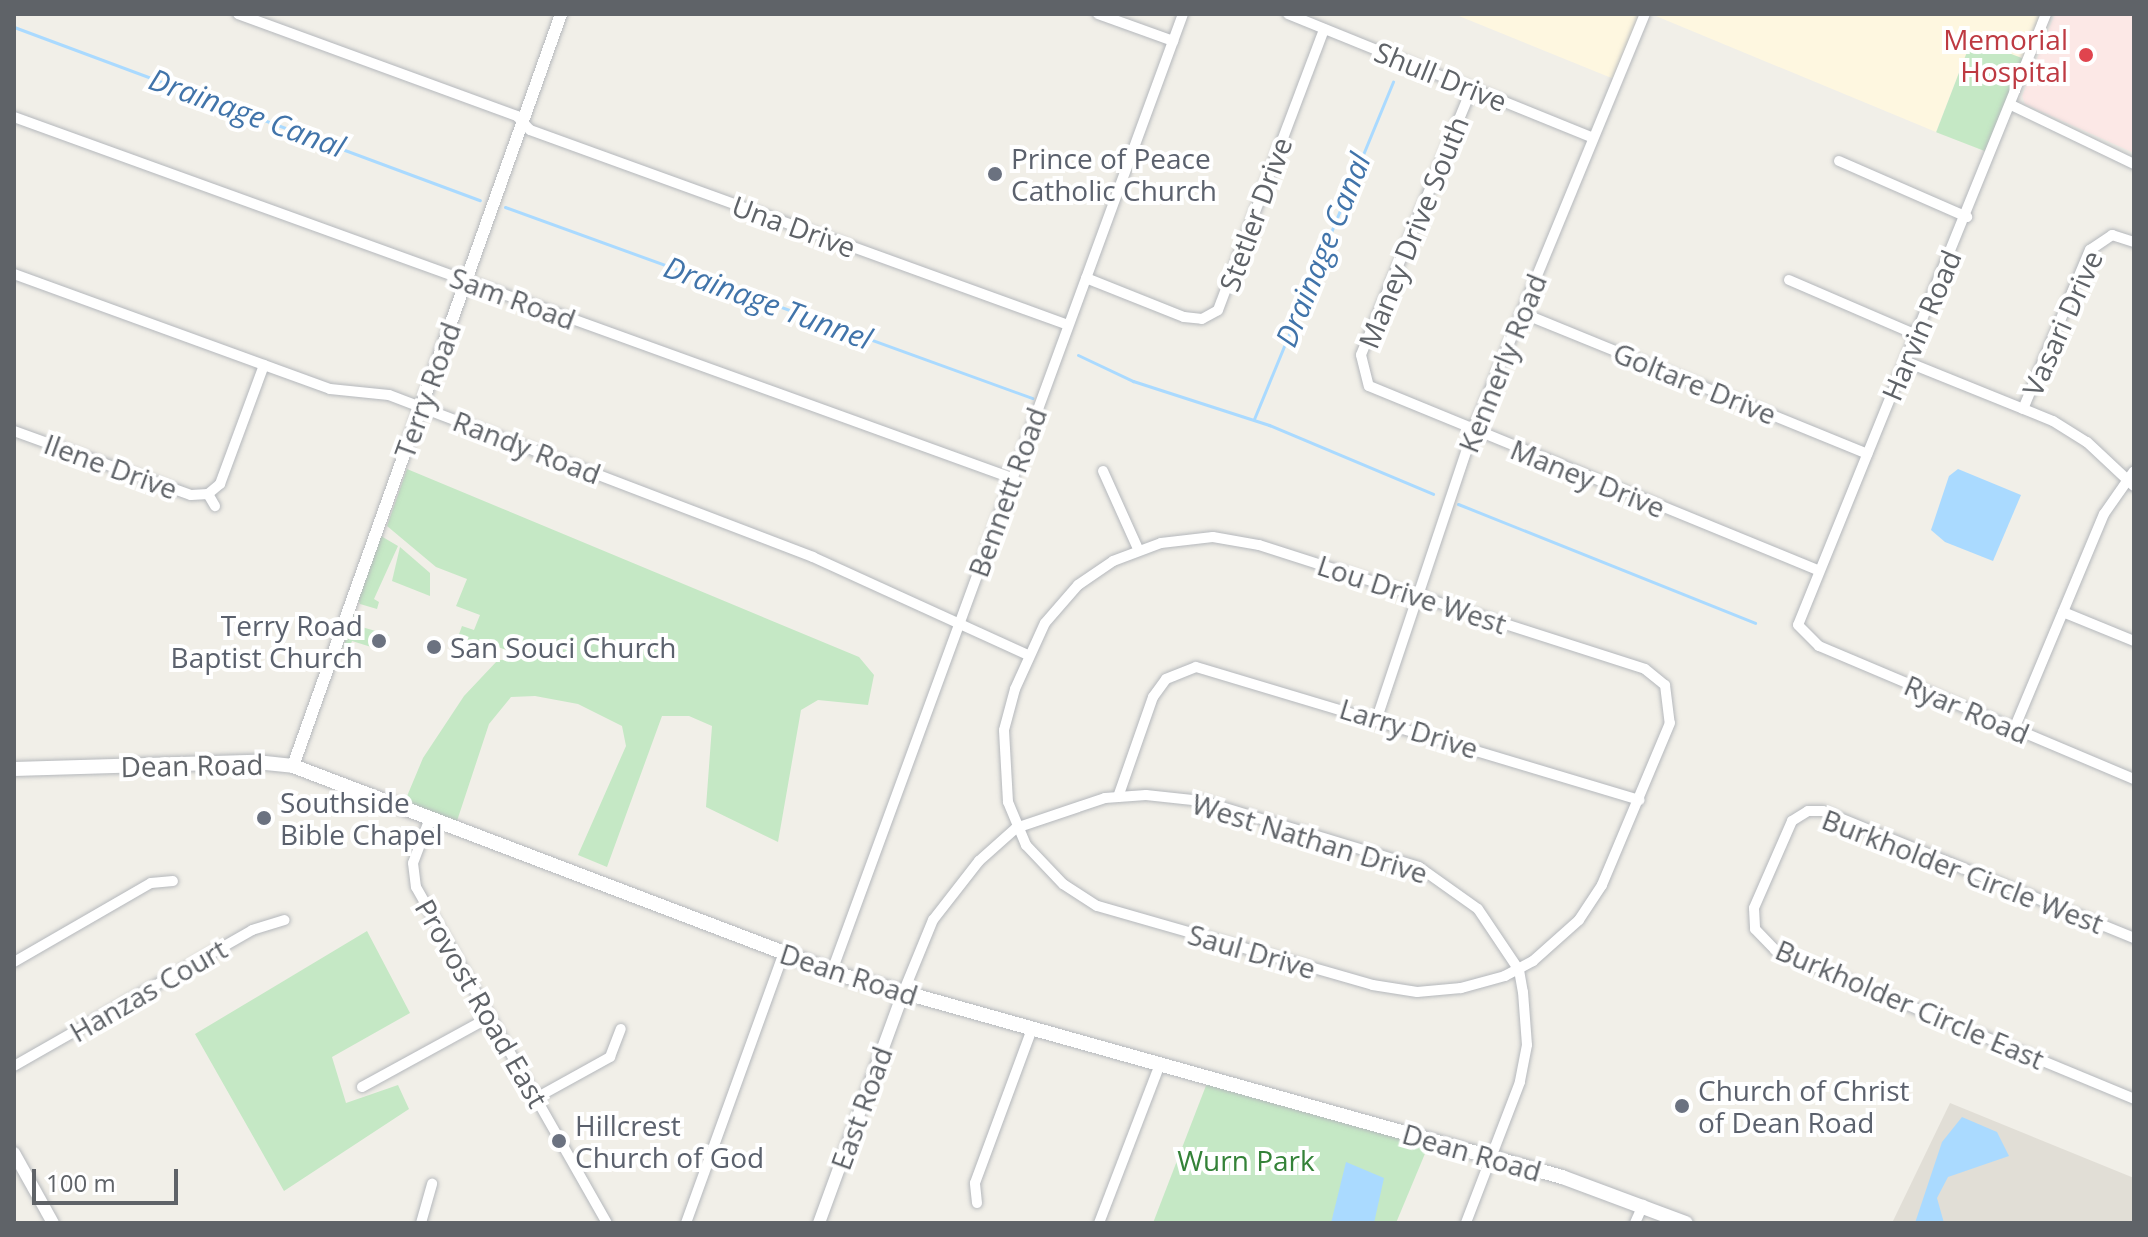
<!DOCTYPE html>
<html>
<head>
<meta charset="utf-8">
<style>
	body { margin:0 }
	#map { position:relative; width:2148px; height:1237px; overflow:hidden; background:#f1efe8; font-family:"Open Sans",sans-serif }
	div>[style] { position:absolute }
	[style*='--x'] { left:calc(var(--x)*1px); top:calc(var(--y)*1px); width:calc(var(--w)*1px); rotate:calc(var(--a)*1deg) }
	.commercial>* { inset:0; background:#fef7e0 }
	.education>* { inset:0; background:#e1ded6 }
	.medical>* { inset:0; background:#fce8e6 }
	.green>* { inset:0; background:#c5e8c5; transform-origin:0 0 }
	.water>* { inset:0; background:#aadaff }
	.stream>* { height:3px; margin:-1.5px; padding:0 1.5px; transform-origin:1.5px; border-radius:1.5px; background:#aadaff }
	.roads { filter:drop-shadow(0 0 2px #b5b8bc) drop-shadow(0 0 2px #b5b8bc) }
	.minor>* { height:10px; margin:-5px; padding:0 5px; transform-origin:5px; border-radius:5px; background:#fff }
	.tertiary>* { height:12px; margin:-6px; padding:0 6px; transform-origin:6px; border-radius:6px; background:#fff }
	.secondary>* { height:14px; margin:-7px; padding:0 7px; transform-origin:7px; border-radius:7px; background:#fff }
	.dots>* { width:22px; height:22px; translate:-50% -50%; box-sizing:border-box; border:4px solid #fff; border-radius:50% }
	span { translate:-50% -50%; white-space:nowrap; text-align:center; line-height:1.15; -webkit-text-stroke:8px #fff; paint-order:stroke }
	.health-label { font-size:28px; color:#be3a42 }
	.right { translate:-100% -50%; text-align:right }
	.street-label { font-size:28px; color:#5f6368 }
	.worship-label { font-size:28px; color:#5b616d }
	.left { translate:0 -50%; text-align:left }
	.park-label { font-size:28px; color:#348238 }
	.water-label { font-size:30px; color:#4174aa; font-style:italic }
	.frame { position:absolute; inset:0; border:16px solid #5f6368; pointer-events:none }
	.scale { position:absolute; left:32px; top:1169px; width:146px; height:36px; box-sizing:border-box; border:4px solid #5f6368; border-top:0; padding-left:10px; font-size:24px; line-height:28px; white-space:nowrap; color:#5f6368; -webkit-text-stroke:6px #fff; paint-order:stroke }
</style>
</head>
<body>
<div id="map">
	<div class="commercial">
		<i style="clip-path:polygon(1454px 14px,1640px 14px,1614px 79px)"></i>
		<i style="clip-path:polygon(1651px 14px,2041px 14px,2024px 59px,1972px 39px,1936px 132px)"></i>
	</div>
	<div class="education">
		<i style="clip-path:polygon(1950px 1103px,2134px 1178px,2134px 1223px,1892px 1223px)"></i>
	</div>
	<div class="medical">
		<i style="clip-path:polygon(2055px 14px,2134px 14px,2134px 153px,2025px 104px,2022px 96px)"></i>
	</div>
	<div class="green">
		<i style="left:1972px;top:39px;width:56px;height:100px;rotate:21deg"></i>
		<i style="clip-path:polygon(407px 469px,859px 657px,874px 675px,868px 705px,818px 700px,801px 710px,778px 842px,706px 807px,712px 726px,689px 716px,662px 716px,607px 867px,578px 855px,626px 746px,622px 726px,578px 704px,535px 696px,511px 697px,489px 724px,456px 824px,405px 801px,423px 758px,464px 696px,497px 661px,521px 655px,481px 641px,476px 656px,454px 648px,462px 626px,474px 630px,480px 615px,456px 606px,467px 579px,436px 567px,387px 526px)"></i>
		<i style="clip-path:polygon(381px 536px,398px 546px,374px 599px,379px 602px,377px 609px,360px 604px,358px 598px)"></i>
		<i style="clip-path:polygon(400px 547px,430px 573px,430px 596px,392px 581px)"></i>
		<i style="clip-path:polygon(354px 614px,364px 618px,362px 627px,389px 635px,384px 651px,352px 641px,348px 651px,343px 647px)"></i>
		<i style="clip-path:polygon(367px 931px,410px 1013px,332px 1057px,346px 1103px,398px 1085px,409px 1109px,284px 1191px,195px 1034px)"></i>
		<i style="clip-path:polygon(1207px 1083px,1429px 1144px,1396px 1223px,1153px 1223px)"></i>
	</div>
	<div class="water">
		<i style="clip-path:polygon(1958px 469px,2021px 495px,1993px 561px,1945px 542px,1931px 530px,1949px 476px)"></i>
		<i style="clip-path:polygon(1962px 1117px,1997px 1132px,2009px 1156px,1948px 1177px,1937px 1198px,1944px 1223px,1915px 1223px,1942px 1142px)"></i>
		<i style="clip-path:polygon(1346px 1162px,1384px 1178px,1374px 1223px,1331px 1223px)"></i>
	</div>
	<div class="stream">
		<i style="--x:14;--y:27;--w:497;--a:20.4"></i>
		<i style="--x:505;--y:207;--w:561;--a:19.92"></i>
		<i style="--x:1078;--y:355;--w:61;--a:25.3"></i>
		<i style="--x:1133;--y:381;--w:143;--a:17.9"></i>
		<i style="--x:1269;--y:425;--w:178;--a:22.8"></i>
		<i style="--x:1254;--y:419;--w:365;--a:-67.6"></i>
		<i style="--x:1458;--y:504;--w:320;--a:21.8"></i>
	</div>
	<div class="roads">
		<div class="minor">
			<i style="--x:238;--y:14;--w:297;--a:20.1"></i>
			<i style="--x:517;--y:116;--w:19;--a:47"></i>
			<i style="--x:530;--y:130;--w:572;--a:19.92"></i>
			<i style="--x:1098;--y:14;--w:80;--a:19.8"></i>
			<i style="--x:1288;--y:14;--w:329;--a:22.1"></i>
			<i style="--x:2046;--y:14;--w:659;--a:112.09"></i>
			<i style="--x:1798;--y:625;--w:30;--a:45"></i>
			<i style="--x:1819;--y:646;--w:342;--a:22.9"></i>
			<i style="--x:1472;--y:88;--w:289;--a:112.6"></i>
			<i style="--x:1361;--y:355;--w:32;--a:76"></i>
			<i style="--x:1369;--y:386;--w:485;--a:22.3"></i>
			<i style="--x:2011;--y:105;--w:136;--a:25.6"></i>
			<i style="--x:14;--y:117;--w:1061;--a:19.89"></i>
			<i style="--x:1839;--y:161;--w:140;--a:23.6"></i>
			<i style="--x:14;--y:274;--w:336;--a:20"></i>
			<i style="--x:330;--y:389;--w:59;--a:5.8"></i>
			<i style="--x:389;--y:395;--w:454;--a:20.9"></i>
			<i style="--x:813;--y:557;--w:236;--a:24.5"></i>
			<i style="--x:1086;--y:278;--w:105;--a:21.7"></i>
			<i style="--x:1184;--y:317;--w:18;--a:6"></i>
			<i style="--x:1202;--y:319;--w:18;--a:-29"></i>
			<i style="--x:1218;--y:310;--w:300;--a:-69.3"></i>
			<i style="--x:1789;--y:280;--w:139;--a:23.3"></i>
			<i style="--x:1522;--y:313;--w:373;--a:22.2"></i>
			<i style="--x:1907;--y:362;--w:157;--a:22"></i>
			<i style="--x:2053;--y:421;--w:40;--a:32"></i>
			<i style="--x:2087;--y:442;--w:64;--a:43.1"></i>
			<i style="--x:2023;--y:409;--w:173;--a:-67.2"></i>
			<i style="--x:2090;--y:250;--w:27;--a:-34"></i>
			<i style="--x:2112;--y:235;--w:23;--a:18"></i>
			<i style="--x:14;--y:431;--w:188;--a:19.9"></i>
			<i style="--x:191;--y:495;--w:17;--a:-3"></i>
			<i style="--x:1103;--y:471;--w:85;--a:65.8"></i>
			<i style="--x:208;--y:494;--w:16;--a:-40"></i>
			<i style="--x:220;--y:484;--w:127;--a:-69.7"></i>
			<i style="--x:208;--y:494;--w:14;--a:60"></i>
			<i style="--x:1213;--y:537;--w:47;--a:9.9"></i>
			<i style="--x:1259;--y:545;--w:405;--a:17.8"></i>
			<i style="--x:1645;--y:669;--w:26;--a:39"></i>
			<i style="--x:1665;--y:685;--w:38;--a:83"></i>
			<i style="--x:1670;--y:723;--w:176;--a:112.8"></i>
			<i style="--x:1602;--y:885;--w:42;--a:123.3"></i>
			<i style="--x:1579;--y:920;--w:62;--a:138.3"></i>
			<i style="--x:1533;--y:961;--w:32;--a:152"></i>
			<i style="--x:1505;--y:976;--w:46;--a:164.7"></i>
			<i style="--x:1461;--y:988;--w:44;--a:174.8"></i>
			<i style="--x:1417;--y:992;--w:45;--a:-171"></i>
			<i style="--x:1373;--y:985;--w:287;--a:-164"></i>
			<i style="--x:1097;--y:906;--w:40;--a:-147.1"></i>
			<i style="--x:1063;--y:884;--w:54;--a:-133.5"></i>
			<i style="--x:1026;--y:845;--w:47;--a:-112.7"></i>
			<i style="--x:1008;--y:802;--w:72;--a:-93.2"></i>
			<i style="--x:1004;--y:730;--w:42;--a:-75"></i>
			<i style="--x:1015;--y:689;--w:72;--a:-65.6"></i>
			<i style="--x:1045;--y:623;--w:50;--a:-49"></i>
			<i style="--x:1078;--y:585;--w:42;--a:-34.4"></i>
			<i style="--x:1113;--y:561;--w:51;--a:-20.6"></i>
			<i style="--x:1161;--y:543;--w:52;--a:-6.6"></i>
			<i style="--x:2063;--y:612;--w:77;--a:22.2"></i>
			<i style="--x:1377;--y:718;--w:303;--a:-71.5"></i>
			<i style="--x:1473;--y:431;--w:451;--a:-67.6"></i>
			<i style="--x:2014;--y:729;--w:233;--a:-67.3"></i>
			<i style="--x:2104;--y:514;--w:52;--a:-55.1"></i>
			<i style="--x:1118;--y:797;--w:106;--a:-70.7"></i>
			<i style="--x:1153;--y:697;--w:22;--a:-54"></i>
			<i style="--x:1166;--y:679;--w:32;--a:-22"></i>
			<i style="--x:1196;--y:667;--w:463;--a:16.7"></i>
			<i style="--x:430;--y:818;--w:48;--a:110.7"></i>
			<i style="--x:413;--y:863;--w:24;--a:83"></i>
			<i style="--x:416;--y:887;--w:386;--a:60.4"></i>
			<i style="--x:2134;--y:938;--w:336;--a:-157.8"></i>
			<i style="--x:1823;--y:811;--w:15;--a:180"></i>
			<i style="--x:1808;--y:811;--w:19;--a:148"></i>
			<i style="--x:1792;--y:821;--w:95;--a:113.6"></i>
			<i style="--x:1754;--y:908;--w:21;--a:87"></i>
			<i style="--x:1755;--y:929;--w:29;--a:46"></i>
			<i style="--x:1775;--y:950;--w:389;--a:22.5"></i>
			<i style="--x:14;--y:962;--w:158;--a:-30"></i>
			<i style="--x:151;--y:883;--w:22;--a:-5"></i>
			<i style="--x:832;--y:971;--w:1019;--a:-69.86"></i>
			<i style="--x:903;--y:993;--w:79;--a:-67.7"></i>
			<i style="--x:933;--y:920;--w:75;--a:-52.1"></i>
			<i style="--x:979;--y:861;--w:50;--a:-41.7"></i>
			<i style="--x:1016;--y:828;--w:94;--a:-18.6"></i>
			<i style="--x:1105;--y:798;--w:41;--a:-4.2"></i>
			<i style="--x:1146;--y:795;--w:56;--a:6.1"></i>
			<i style="--x:1202;--y:801;--w:227;--a:16.9"></i>
			<i style="--x:1419;--y:867;--w:72;--a:35.4"></i>
			<i style="--x:1478;--y:909;--w:73;--a:56.1"></i>
			<i style="--x:1519;--y:970;--w:22;--a:80"></i>
			<i style="--x:1523;--y:992;--w:53;--a:85.7"></i>
			<i style="--x:1527;--y:1045;--w:38;--a:101"></i>
			<i style="--x:1520;--y:1082;--w:151;--a:111"></i>
			<i style="--x:14;--y:1066;--w:274;--a:-29.7"></i>
			<i style="--x:252;--y:930;--w:34;--a:-17"></i>
			<i style="--x:362;--y:1087;--w:146;--a:-28.7"></i>
			<i style="--x:536;--y:1098;--w:85;--a:-29"></i>
			<i style="--x:610;--y:1057;--w:30;--a:-69"></i>
			<i style="--x:977;--y:1203;--w:20;--a:-96"></i>
			<i style="--x:975;--y:1183;--w:164;--a:-69.7"></i>
			<i style="--x:421;--y:1223;--w:41;--a:-74.2"></i>
			<i style="--x:686;--y:1223;--w:287;--a:-70.1"></i>
			<i style="--x:1099;--y:1223;--w:170;--a:-69"></i>
			<i style="--x:1635;--y:1223;--w:20;--a:-66"></i>
		</div>
		<div class="tertiary">
			<i style="--x:293;--y:766;--w:798;--a:-70.38"></i>
			<i style="--x:14;--y:1153;--w:80;--a:60.9"></i>
			<i style="--x:819;--y:1223;--w:245;--a:-69.9"></i>
		</div>
		<div class="secondary">
			<i style="--x:14;--y:769;--w:242;--a:-1.7"></i>
			<i style="--x:256;--y:762;--w:37;--a:6"></i>
			<i style="--x:293;--y:766;--w:591;--a:20.83"></i>
			<i style="--x:845;--y:976;--w:745;--a:15.66"></i>
			<i style="--x:1562;--y:1177;--w:132;--a:20.4"></i>
		</div>
	</div>
	<div class="dots">
		<i style="left:2086px;top:55px;background:#e0444e"></i>
		<i style="left:995px;top:174px;background:#6b7280"></i>
		<i style="left:379px;top:641px;background:#6b7280"></i>
		<i style="left:434px;top:647px;background:#6b7280"></i>
		<i style="left:264px;top:818px;background:#6b7280"></i>
		<i style="left:1682px;top:1106px;background:#6b7280"></i>
		<i style="left:559px;top:1141px;background:#6b7280"></i>
	</div>
	<div class="health-label">
		<span class="right" style="left:2068px;top:55px">Memorial<br>Hospital</span>
	</div>
	<div class="street-label">
		<span style="left:1441px;top:76px;rotate:22deg">Shull Drive</span>
		<span style="left:1255px;top:214px;rotate:-70deg">Stetler Drive</span>
		<span style="left:794px;top:226px;rotate:20deg">Una Drive</span>
		<span style="left:1413px;top:232px;rotate:-68deg">Maney Drive South</span>
		<span style="left:513px;top:298px;rotate:20deg">Sam Road</span>
		<span style="left:2062px;top:323px;rotate:-66deg">Vasari Drive</span>
		<span style="left:1921px;top:325px;rotate:-67deg">Harvin Road</span>
		<span style="left:1502px;top:363px;rotate:-68deg">Kennerly Road</span>
		<span style="left:1695px;top:383px;rotate:22deg">Goltare Drive</span>
		<span style="left:427px;top:390px;rotate:-70deg">Terry Road</span>
		<span style="left:527px;top:447px;rotate:21deg">Randy Road</span>
		<span style="left:111px;top:466px;rotate:20deg">Ilene Drive</span>
		<span style="left:1588px;top:478px;rotate:22deg">Maney Drive</span>
		<span style="left:1007px;top:492px;rotate:-70deg">Bennett Road</span>
		<span style="left:1412px;top:594px;rotate:18deg">Lou Drive West</span>
		<span style="left:1967px;top:709px;rotate:23deg">Ryar Road</span>
		<span style="left:1409px;top:728px;rotate:17deg">Larry Drive</span>
		<span style="left:192px;top:765px;rotate:-1deg">Dean Road</span>
		<span style="left:1310px;top:838px;rotate:17deg">West Nathan Drive</span>
		<span style="left:1963px;top:871px;rotate:21deg">Burkholder Circle West</span>
		<span style="left:1252px;top:951px;rotate:16deg">Saul Drive</span>
		<span style="left:849px;top:974px;rotate:18deg">Dean Road</span>
		<span style="left:148px;top:990px;rotate:-30deg">Hanzas Court</span>
		<span style="left:482px;top:1003px;rotate:60deg">Provost Road East</span>
		<span style="left:1910px;top:1004px;rotate:23deg">Burkholder Circle East</span>
		<span style="left:861px;top:1108px;rotate:-70deg">East Road</span>
		<span style="left:1472px;top:1152px;rotate:16deg">Dean Road</span>
	</div>
	<div class="worship-label">
		<span class="left" style="left:1011px;top:174px">Prince of Peace<br>Catholic Church</span>
		<span class="right" style="left:363px;top:641px">Terry Road<br>Baptist Church</span>
		<span class="left" style="left:450px;top:647px">San Souci Church</span>
		<span class="left" style="left:280px;top:818px">Southside<br>Bible Chapel</span>
		<span class="left" style="left:1698px;top:1106px">Church of Christ<br>of Dean Road</span>
		<span class="left" style="left:575px;top:1141px">Hillcrest<br>Church of God</span>
	</div>
	<div class="park-label">
		<span style="left:1246px;top:1160px">Wurn Park</span>
	</div>
	<div class="water-label">
		<span style="left:247px;top:113px;rotate:20deg">Drainage Canal</span>
		<span style="left:1323px;top:250px;rotate:-68deg">Drainage Canal</span>
		<span style="left:768px;top:303px;rotate:20deg">Drainage Tunnel</span>
	</div>
	<div class="frame"></div>
	<div class="scale">100 m</div>
</div>
</body>
</html>
